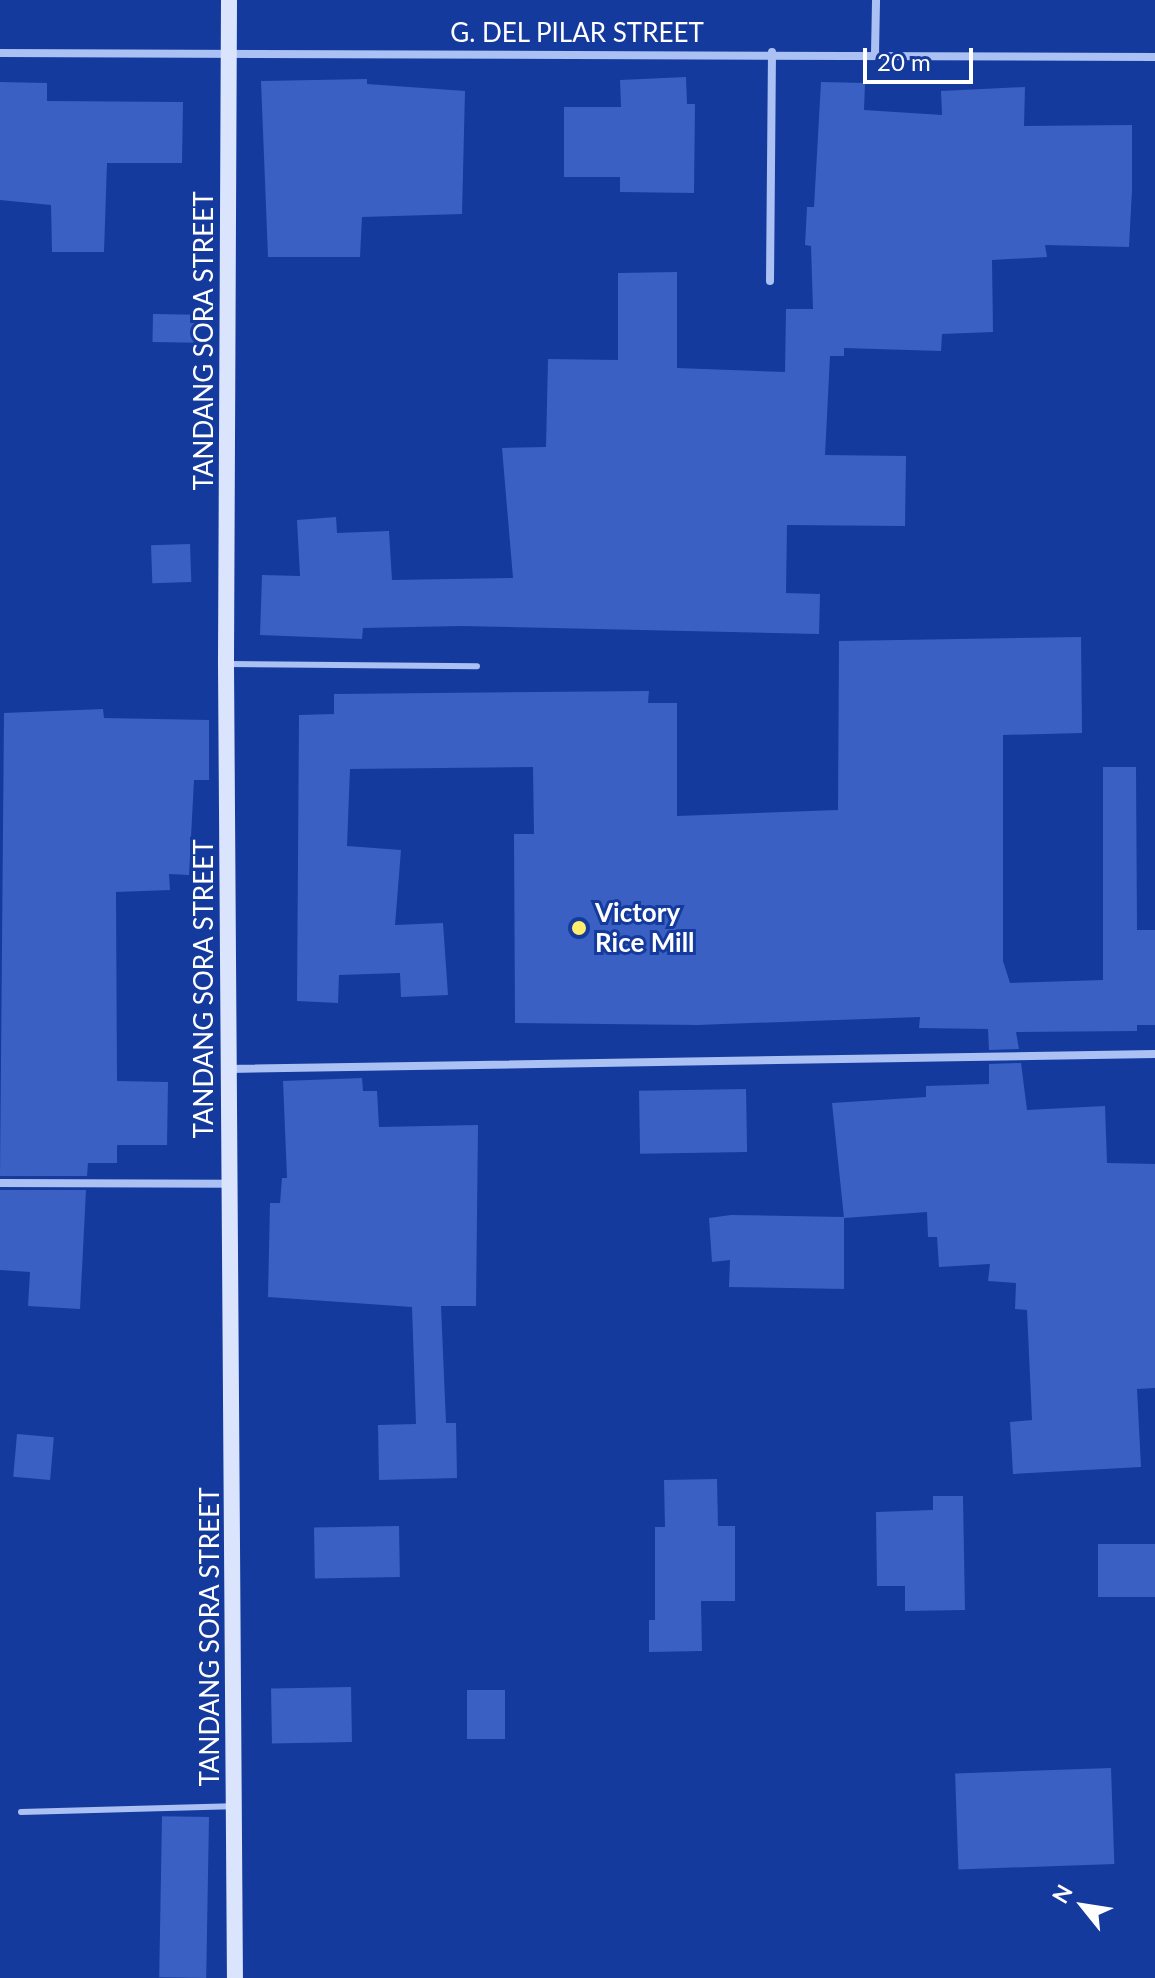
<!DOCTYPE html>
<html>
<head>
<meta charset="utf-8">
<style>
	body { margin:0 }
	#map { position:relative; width:1155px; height:1978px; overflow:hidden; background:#153a9d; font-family:Lato,sans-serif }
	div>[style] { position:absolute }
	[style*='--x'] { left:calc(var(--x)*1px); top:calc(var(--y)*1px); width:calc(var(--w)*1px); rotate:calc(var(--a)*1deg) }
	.building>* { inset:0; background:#3960c2; transform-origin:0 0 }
	.lane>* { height:6px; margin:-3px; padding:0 3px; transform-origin:3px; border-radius:3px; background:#abc0f3 }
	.street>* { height:8px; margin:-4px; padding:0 4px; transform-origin:4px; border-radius:4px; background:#abc0f3 }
	.secondary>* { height:16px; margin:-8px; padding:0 8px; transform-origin:8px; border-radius:8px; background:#dbe4fd }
	.dots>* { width:22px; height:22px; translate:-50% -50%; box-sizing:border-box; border:4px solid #153a9d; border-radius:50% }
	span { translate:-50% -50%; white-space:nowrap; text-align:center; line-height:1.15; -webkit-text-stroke:6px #153a9d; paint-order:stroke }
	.street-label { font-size:26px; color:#fff }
	.poi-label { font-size:26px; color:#fff; font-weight:700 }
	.left { translate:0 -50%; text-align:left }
	.north { position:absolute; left:1043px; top:1866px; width:80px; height:80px; -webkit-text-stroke:6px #153a9d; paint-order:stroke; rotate:300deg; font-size:22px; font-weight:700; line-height:32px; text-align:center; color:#fff }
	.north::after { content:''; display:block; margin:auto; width:28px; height:36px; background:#fff; clip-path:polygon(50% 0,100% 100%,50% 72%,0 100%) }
	.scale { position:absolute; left:863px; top:48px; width:110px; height:36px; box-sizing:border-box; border:4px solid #fff; border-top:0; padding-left:10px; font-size:24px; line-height:28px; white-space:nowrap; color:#fff; -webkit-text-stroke:6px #153a9d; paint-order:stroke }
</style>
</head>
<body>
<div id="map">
	<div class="building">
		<i style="clip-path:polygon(686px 77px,687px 104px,695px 104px,694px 193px,620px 192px,620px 177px,564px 177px,564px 107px,621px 107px,620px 80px)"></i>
		<i style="clip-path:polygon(367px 79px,367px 84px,465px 91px,462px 214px,362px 217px,360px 257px,268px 257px,261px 81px)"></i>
		<i style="clip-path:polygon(0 82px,47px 83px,47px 101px,183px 102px,182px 163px,107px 163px,104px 252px,52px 252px,51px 205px,0 200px)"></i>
		<i style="clip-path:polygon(821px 82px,865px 83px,864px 110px,942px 115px,941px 91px,1025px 87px,1024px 126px,1132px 125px,1132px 190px,1129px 247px,1045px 245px,1047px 257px,992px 260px,993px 332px,942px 334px,941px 351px,844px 348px,844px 356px,830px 356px,825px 455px,906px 456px,905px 526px,787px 525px,786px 593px,820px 594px,819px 634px,461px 626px,363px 628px,362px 639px,260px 635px,262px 575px,300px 576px,297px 520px,336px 517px,337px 533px,389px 531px,392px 580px,513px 578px,502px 448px,546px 447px,548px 359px,618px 360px,618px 273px,677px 272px,677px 368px,785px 372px,786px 309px,813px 309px,811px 246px,805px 245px,807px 207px,814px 207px)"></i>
		<i style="left:153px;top:314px;width:44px;height:28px;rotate:1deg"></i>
		<i style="left:190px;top:544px;width:38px;height:39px;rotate:88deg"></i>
		<i style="clip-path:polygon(1081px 637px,1082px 733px,1003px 735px,1003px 961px,1010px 983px,1103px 980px,1103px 767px,1136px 767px,1137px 930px,1155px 930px,1155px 1025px,1137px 1025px,1137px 1031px,1016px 1032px,1019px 1049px,989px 1050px,988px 1029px,919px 1028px,920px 1017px,697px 1025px,515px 1023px,514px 834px,534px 834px,533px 767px,350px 769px,347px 846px,401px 850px,395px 925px,443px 923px,448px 995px,401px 997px,400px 973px,339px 975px,338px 1003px,297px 1001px,299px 715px,334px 714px,334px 694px,649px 691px,648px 703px,677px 703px,677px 816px,838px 810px,839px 641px)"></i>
		<i style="clip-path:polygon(103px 709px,104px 718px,209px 720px,209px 780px,194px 780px,189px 875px,169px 874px,170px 890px,116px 892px,117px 1081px,168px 1082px,167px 1145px,117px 1145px,117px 1163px,88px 1163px,87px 1176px,0 1176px,4px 713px)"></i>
		<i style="clip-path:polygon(1021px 1063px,1027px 1110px,1105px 1106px,1107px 1163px,1155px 1164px,1155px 1388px,1137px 1389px,1141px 1467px,1013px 1474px,1010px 1422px,1032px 1420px,1027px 1310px,1015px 1309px,1016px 1283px,988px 1281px,990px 1264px,939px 1267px,937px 1237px,928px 1237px,927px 1212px,844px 1218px,832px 1103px,926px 1097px,926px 1086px,989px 1084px,989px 1064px)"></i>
		<i style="clip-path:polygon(362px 1078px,363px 1091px,377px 1091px,379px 1127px,478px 1125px,476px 1306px,441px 1306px,446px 1423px,456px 1423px,457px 1478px,379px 1480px,378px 1425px,416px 1424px,412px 1307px,268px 1297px,270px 1203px,280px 1203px,282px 1178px,287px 1178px,283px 1081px)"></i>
		<i style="left:746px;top:1089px;width:63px;height:107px;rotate:89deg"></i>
		<i style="clip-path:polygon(0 1190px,86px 1190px,80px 1309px,28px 1306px,30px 1272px,0 1270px)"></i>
		<i style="clip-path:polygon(731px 1215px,844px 1217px,844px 1289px,729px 1287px,730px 1260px,712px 1262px,709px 1218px)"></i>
		<i style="left:17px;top:1434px;width:37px;height:43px;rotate:5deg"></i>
		<i style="clip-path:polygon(717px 1479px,718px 1526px,735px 1526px,735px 1601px,701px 1601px,702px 1651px,649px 1652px,649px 1620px,655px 1620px,655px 1527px,665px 1527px,664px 1480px)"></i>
		<i style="clip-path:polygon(933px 1496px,963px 1496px,965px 1610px,905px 1611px,905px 1586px,877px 1586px,876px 1512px,933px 1510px)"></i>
		<i style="left:399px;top:1526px;width:51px;height:85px;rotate:89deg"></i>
		<i style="left:1155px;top:1544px;width:53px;height:57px;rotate:90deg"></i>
		<i style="left:351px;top:1687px;width:55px;height:80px;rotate:89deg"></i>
		<i style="left:467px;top:1690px;width:38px;height:49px"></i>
		<i style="left:1111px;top:1768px;width:96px;height:156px;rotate:88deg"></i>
		<i style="left:209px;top:1817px;width:161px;height:47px;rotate:91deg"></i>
	</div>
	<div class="lane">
		<i style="--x:228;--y:664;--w:249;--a:0.5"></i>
		<i style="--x:21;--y:1812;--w:210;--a:-1.6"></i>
	</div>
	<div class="street">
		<i style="--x:0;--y:53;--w:1155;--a:0.2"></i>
		<i style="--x:875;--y:54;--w:54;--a:-88.9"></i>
		<i style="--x:770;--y:281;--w:229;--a:-89.5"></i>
		<i style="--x:229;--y:1069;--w:926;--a:-0.93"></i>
		<i style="--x:0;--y:1183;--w:230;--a:0.2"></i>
	</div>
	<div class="secondary">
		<i style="--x:229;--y:0;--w:664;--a:90.26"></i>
		<i style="--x:226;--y:664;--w:1314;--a:89.61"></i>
	</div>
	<div class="dots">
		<i style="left:579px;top:928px;background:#ffed6d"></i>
	</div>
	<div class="street-label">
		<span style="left:577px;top:33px">G. DEL PILAR STREET</span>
		<span style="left:204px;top:341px;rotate:-90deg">TANDANG SORA STREET</span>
		<span style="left:204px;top:989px;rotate:-90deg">TANDANG SORA STREET</span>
		<span style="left:210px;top:1637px;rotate:-90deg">TANDANG SORA STREET</span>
	</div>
	<div class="poi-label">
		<span class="left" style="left:595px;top:928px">Victory<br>Rice Mill</span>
	</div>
	<div class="north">N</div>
	<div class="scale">20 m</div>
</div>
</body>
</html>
